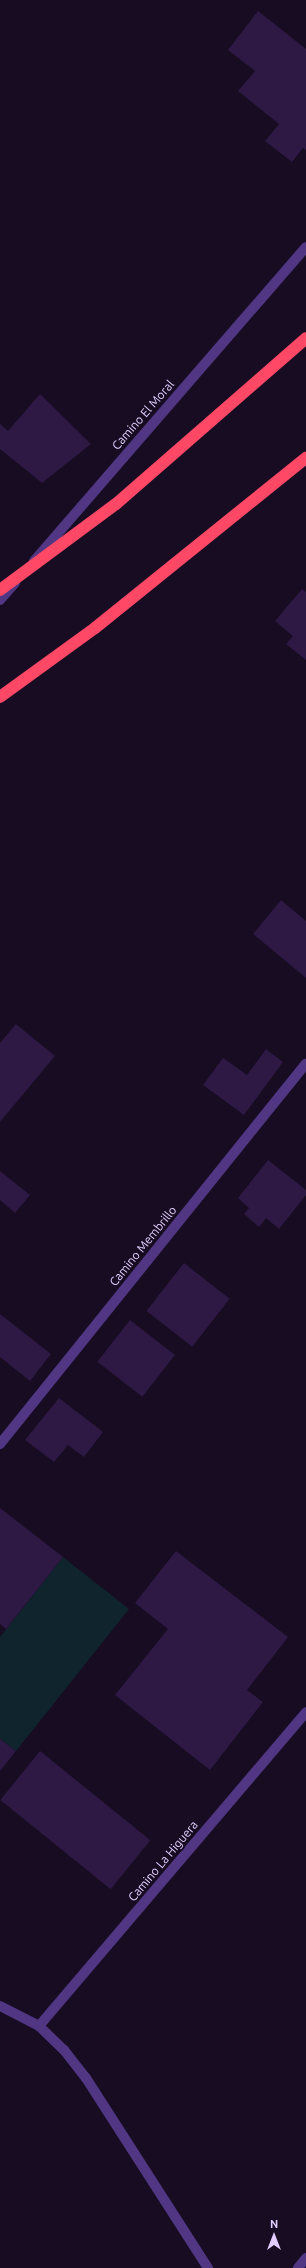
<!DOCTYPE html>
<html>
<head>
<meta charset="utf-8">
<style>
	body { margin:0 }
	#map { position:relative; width:306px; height:2268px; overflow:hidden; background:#170c22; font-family:Ubuntu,sans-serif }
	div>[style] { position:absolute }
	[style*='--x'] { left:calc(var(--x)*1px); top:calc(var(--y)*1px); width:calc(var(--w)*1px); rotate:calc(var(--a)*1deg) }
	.green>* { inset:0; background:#0f242c }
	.building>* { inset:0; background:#2e1844; transform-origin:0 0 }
	.minor>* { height:10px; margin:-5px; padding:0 5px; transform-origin:5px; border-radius:5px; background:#513683 }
	.highway>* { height:12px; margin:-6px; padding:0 6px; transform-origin:6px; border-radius:6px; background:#ff4866 }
	.highway-bridge>* { height:12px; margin:-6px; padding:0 6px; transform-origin:6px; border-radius:6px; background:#ff4866 }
	span { translate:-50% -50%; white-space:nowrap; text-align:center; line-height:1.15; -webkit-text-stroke:4px #170c22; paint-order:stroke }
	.street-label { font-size:12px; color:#e3cdff }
	.north { position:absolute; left:254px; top:2216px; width:40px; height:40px; -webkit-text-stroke:3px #170c22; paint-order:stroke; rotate:0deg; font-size:11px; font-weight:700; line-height:16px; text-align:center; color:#e3cdff }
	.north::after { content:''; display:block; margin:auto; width:14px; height:18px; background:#e3cdff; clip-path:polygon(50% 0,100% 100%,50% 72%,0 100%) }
</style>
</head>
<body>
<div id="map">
	<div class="green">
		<i style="clip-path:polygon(63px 1557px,129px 1609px,16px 1751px,0 1739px,0 1637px)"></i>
	</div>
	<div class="building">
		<i style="clip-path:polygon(258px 11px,306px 49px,306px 150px,303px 148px,292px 162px,265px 141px,279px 124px,238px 91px,255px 71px,228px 50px)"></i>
		<i style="clip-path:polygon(40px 394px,91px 444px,42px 483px,0 449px,0 424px,8px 431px)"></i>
		<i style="clip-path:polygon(302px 589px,306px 592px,306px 660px,286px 644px,293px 636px,275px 621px)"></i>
		<i style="clip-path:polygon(281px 900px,306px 921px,306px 978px,253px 934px)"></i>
		<i style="clip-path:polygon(16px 1024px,55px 1056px,0 1122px,0 1043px)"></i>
		<i style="clip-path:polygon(266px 1049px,283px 1062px,244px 1115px,203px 1085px,223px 1058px,247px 1075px)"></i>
		<i style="clip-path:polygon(268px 1160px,306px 1190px,306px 1195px,279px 1229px,266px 1218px,259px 1227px,244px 1214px,249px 1208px,238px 1198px)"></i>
		<i style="clip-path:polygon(0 1171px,30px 1195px,15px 1213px,0 1200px)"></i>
		<i style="left:184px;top:1263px;width:58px;height:61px;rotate:38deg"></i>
		<i style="clip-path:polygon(0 1314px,51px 1354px,30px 1381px,0 1357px)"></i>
		<i style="left:130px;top:1320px;width:57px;height:53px;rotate:38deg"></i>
		<i style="clip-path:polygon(59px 1398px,103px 1432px,84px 1457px,68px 1445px,54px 1462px,25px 1440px)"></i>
		<i style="clip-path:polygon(0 1508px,63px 1557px,6px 1629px,0 1624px)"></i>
		<i style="clip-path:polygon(176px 1551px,288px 1637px,247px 1690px,263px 1702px,210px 1770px,115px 1695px,168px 1629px,135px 1603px)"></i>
		<i style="clip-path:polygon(0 1739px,16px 1751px,0 1771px)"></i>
		<i style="left:40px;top:1751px;width:142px;height:63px;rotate:39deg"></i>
	</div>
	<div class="minor">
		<i style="--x:34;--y:561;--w:415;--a:-49.1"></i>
		<i style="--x:0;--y:600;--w:23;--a:-49"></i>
		<i style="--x:0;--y:1444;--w:488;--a:-51.2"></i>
		<i style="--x:0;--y:2006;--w:44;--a:27.1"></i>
		<i style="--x:39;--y:2026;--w:35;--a:44"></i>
		<i style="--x:64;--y:2050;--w:36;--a:52"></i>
		<i style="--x:86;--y:2078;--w:226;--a:57.3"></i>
		<i style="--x:39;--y:2026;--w:412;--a:-49.6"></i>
		<i style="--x:298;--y:2268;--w:13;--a:-51"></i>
	</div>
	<div class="highway">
		<i style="--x:0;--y:697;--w:117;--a:-36"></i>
		<i style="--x:95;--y:628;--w:271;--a:-38.9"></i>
	</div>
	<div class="highway-bridge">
		<i style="--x:0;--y:590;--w:144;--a:-36.6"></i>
		<i style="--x:116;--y:504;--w:252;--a:-41.1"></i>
	</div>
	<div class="street-label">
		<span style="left:143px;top:415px;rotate:-49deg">Camino El Moral</span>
		<span style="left:143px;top:1246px;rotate:-51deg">Camino Membrillo</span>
		<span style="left:163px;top:1861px;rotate:-50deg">Camino La Higuera</span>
	</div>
	<div class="north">N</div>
</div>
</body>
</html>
